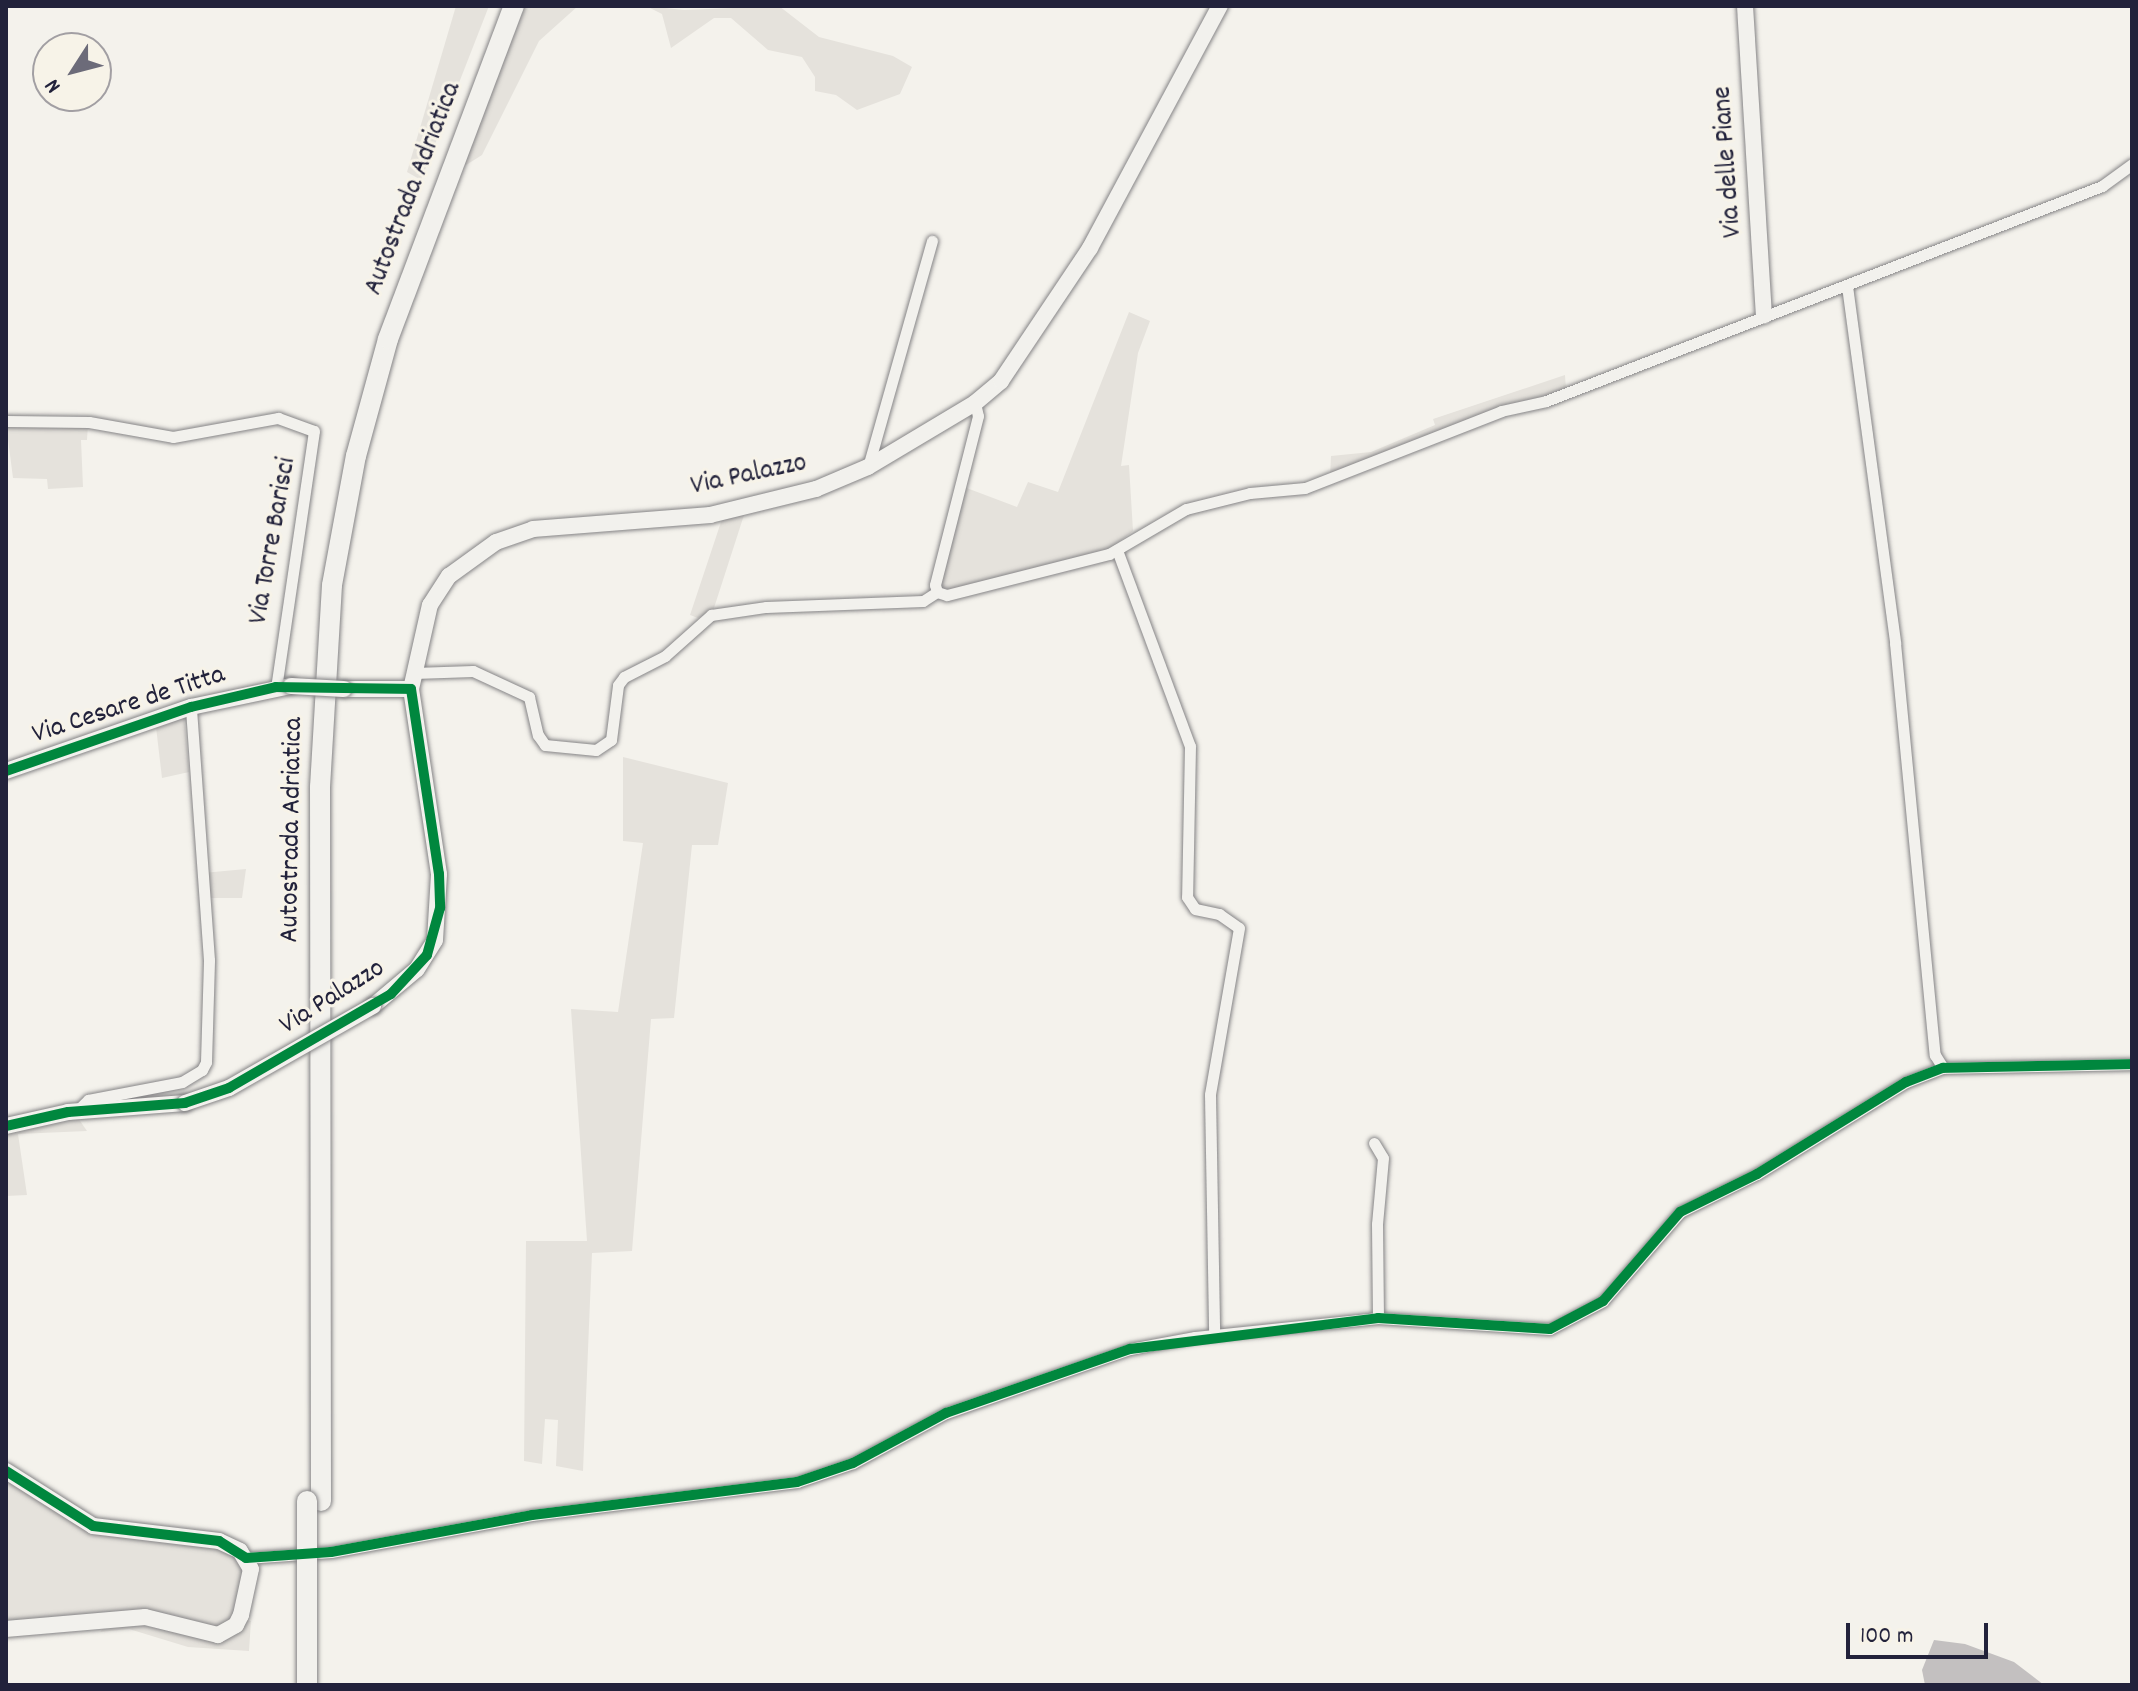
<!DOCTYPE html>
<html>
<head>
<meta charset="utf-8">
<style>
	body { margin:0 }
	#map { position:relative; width:2138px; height:1691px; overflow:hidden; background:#f4f2ec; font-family:Dekko,sans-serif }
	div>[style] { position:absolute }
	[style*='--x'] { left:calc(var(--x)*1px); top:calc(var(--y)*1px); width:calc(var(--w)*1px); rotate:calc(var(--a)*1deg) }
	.green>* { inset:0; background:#e5e2dc }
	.water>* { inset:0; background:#c3c0c0 }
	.roads { filter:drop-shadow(0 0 2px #858486) drop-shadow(0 0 2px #858486) }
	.street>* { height:11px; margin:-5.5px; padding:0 5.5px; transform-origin:5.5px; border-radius:5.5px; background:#f2f1ed }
	.secondary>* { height:16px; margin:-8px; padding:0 8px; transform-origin:8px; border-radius:8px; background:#f2f1ed }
	.highway>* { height:20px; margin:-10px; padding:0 10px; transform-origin:10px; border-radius:10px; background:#f2f1ed }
	.bridges { filter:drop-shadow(0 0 2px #858486) drop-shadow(0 0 2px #858486) }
	.secondary-bridge>* { height:16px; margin:-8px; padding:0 8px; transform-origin:8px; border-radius:8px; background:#f2f1ed }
	.highway-bridge>* { height:20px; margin:-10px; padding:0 10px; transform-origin:10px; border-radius:10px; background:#f2f1ed }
	.cycleway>* { height:10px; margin:-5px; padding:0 5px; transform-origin:5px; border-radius:5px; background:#00873e }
	span { translate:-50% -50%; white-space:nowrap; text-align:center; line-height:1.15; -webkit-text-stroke:6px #f7f3e8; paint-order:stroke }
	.street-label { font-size:28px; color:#22223b }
	.frame { position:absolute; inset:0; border:8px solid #22223b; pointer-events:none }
	.north { position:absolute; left:32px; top:32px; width:80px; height:80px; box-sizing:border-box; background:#f7f3e8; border:2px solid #a29fa3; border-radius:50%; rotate:234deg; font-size:22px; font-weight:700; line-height:32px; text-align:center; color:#22223b }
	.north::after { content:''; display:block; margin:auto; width:28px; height:36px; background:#6c6b79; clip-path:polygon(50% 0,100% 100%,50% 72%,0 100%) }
	.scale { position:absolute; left:1846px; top:1623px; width:142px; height:36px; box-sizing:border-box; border:4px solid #22223b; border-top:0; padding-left:10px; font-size:24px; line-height:28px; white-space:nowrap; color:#22223b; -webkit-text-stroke:6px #f7f3e8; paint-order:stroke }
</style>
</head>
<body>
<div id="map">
	<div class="green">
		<i style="clip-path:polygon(456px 6px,489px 6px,421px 180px,407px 172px)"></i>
		<i style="clip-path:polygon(525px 6px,578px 6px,539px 41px,482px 155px,463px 167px)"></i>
		<i style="clip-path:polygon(646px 6px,684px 10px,779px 6px,819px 37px,893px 56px,912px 67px,900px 94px,857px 110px,836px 95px,815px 91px,815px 77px,802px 57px,768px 50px,731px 18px,714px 18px,671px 48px,662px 14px)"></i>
		<i style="clip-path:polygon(1129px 312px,1150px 321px,1138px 353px,1121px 466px,1129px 465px,1133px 531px,1111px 548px,945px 591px,938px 587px,964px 487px,1017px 507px,1028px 482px,1058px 492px)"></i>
		<i style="clip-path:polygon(1565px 375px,1566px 390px,1330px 478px,1331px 456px,1371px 452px,1435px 425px,1433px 419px)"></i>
		<i style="clip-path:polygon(6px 424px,88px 424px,87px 440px,81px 440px,83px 487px,48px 489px,47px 479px,13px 478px)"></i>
		<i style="clip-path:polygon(744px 515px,713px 611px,698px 618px,690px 615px,722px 519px)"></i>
		<i style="clip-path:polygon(184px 717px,189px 772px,162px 778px,156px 727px)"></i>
		<i style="clip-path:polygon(623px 757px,728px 783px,718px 845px,692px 845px,674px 1018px,651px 1019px,632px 1251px,592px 1253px,583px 1471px,556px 1466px,558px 1420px,545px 1419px,542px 1464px,524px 1461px,526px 1241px,587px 1241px,571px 1009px,618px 1012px,643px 843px,623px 841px)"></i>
		<i style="clip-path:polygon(246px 869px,242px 898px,206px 898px,203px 873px)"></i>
		<i style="clip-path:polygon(76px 1115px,87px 1131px,18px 1134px,27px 1195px,6px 1196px,6px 1131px)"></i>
		<i style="clip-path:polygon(6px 1475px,91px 1533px,235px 1551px,247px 1571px,239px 1613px,212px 1633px,176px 1621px,6px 1624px)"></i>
		<i style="clip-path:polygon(244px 1620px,251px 1621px,249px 1651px,188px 1647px,129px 1629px,100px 1632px,106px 1625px,146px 1626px,216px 1642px,229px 1638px)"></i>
	</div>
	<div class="water">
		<i style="clip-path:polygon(1934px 1640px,1965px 1644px,2014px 1662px,2044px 1685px,1925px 1685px,1922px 1670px)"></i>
	</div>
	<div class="roads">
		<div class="street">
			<i style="--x:1847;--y:286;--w:360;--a:82.3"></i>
			<i style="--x:1895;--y:643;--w:414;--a:84.5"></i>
			<i style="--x:1935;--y:1055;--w:15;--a:58"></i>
			<i style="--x:975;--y:403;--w:13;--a:77"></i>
			<i style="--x:978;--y:416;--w:174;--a:104.3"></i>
			<i style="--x:935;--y:585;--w:7;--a:74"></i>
			<i style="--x:937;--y:592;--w:10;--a:17"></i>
			<i style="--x:947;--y:595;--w:167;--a:-14.2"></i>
			<i style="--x:1109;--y:554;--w:89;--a:-30.3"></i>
			<i style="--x:1186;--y:509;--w:66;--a:-14"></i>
			<i style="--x:1250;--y:493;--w:55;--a:-5.2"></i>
			<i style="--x:1305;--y:488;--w:211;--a:-21.4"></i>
			<i style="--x:1501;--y:411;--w:46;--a:-12.5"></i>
			<i style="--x:1546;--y:401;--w:596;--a:-21.14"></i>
			<i style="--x:2102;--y:186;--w:37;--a:-36"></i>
			<i style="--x:6;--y:421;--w:83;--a:0.7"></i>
			<i style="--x:89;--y:422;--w:85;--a:10.1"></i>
			<i style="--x:173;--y:437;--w:107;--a:-10.3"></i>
			<i style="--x:278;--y:418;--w:38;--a:20"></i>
			<i style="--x:314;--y:431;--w:259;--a:98.4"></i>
			<i style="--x:868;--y:467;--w:235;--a:-74.2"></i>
			<i style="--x:1117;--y:550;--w:209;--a:69.6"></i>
			<i style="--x:1190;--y:746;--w:151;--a:91.1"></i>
			<i style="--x:1187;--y:897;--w:14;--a:56"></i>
			<i style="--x:1195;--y:909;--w:25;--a:12"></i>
			<i style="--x:1219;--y:914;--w:24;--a:35"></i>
			<i style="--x:1239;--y:928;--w:169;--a:99.9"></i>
			<i style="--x:1210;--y:1095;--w:240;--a:89"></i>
			<i style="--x:414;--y:673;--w:59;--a:-1.9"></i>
			<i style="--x:473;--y:671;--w:62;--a:24.9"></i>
			<i style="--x:529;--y:697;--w:39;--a:77"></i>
			<i style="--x:538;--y:735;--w:12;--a:55"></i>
			<i style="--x:545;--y:745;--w:51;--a:5.6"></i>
			<i style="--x:596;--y:750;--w:18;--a:-34"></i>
			<i style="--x:611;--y:740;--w:55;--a:-82.7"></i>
			<i style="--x:618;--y:685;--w:10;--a:-53"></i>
			<i style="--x:624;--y:677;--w:46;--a:-27.1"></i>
			<i style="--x:665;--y:656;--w:62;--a:-41.7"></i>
			<i style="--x:711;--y:615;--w:56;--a:-8.3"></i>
			<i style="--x:766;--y:607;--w:157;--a:-2.2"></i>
			<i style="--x:923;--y:601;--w:17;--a:-33"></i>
			<i style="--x:77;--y:1111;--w:16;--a:-45"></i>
			<i style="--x:88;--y:1100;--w:96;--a:-10.8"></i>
			<i style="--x:182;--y:1082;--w:23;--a:-31"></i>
			<i style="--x:202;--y:1070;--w:9;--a:-63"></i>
			<i style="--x:206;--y:1062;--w:102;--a:-88.3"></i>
			<i style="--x:209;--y:960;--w:254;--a:-94.1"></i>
			<i style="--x:1374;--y:1143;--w:17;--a:59"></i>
			<i style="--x:1383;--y:1158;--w:66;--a:95.2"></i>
			<i style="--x:1377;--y:1224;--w:94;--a:89.4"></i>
			<i style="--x:246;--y:1558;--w:85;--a:-4"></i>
			<i style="--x:331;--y:1552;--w:204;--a:-10.4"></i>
			<i style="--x:532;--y:1515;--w:267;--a:-7.1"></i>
			<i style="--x:797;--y:1482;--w:59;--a:-18.7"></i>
			<i style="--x:853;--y:1463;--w:106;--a:-28.3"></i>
			<i style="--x:946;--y:1413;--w:195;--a:-19.2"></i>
			<i style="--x:1130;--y:1349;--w:66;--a:-10.5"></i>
			<i style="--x:1195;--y:1337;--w:184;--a:-5.9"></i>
			<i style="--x:1378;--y:1318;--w:172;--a:3.7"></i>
			<i style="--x:1550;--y:1329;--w:60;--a:-27.8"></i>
			<i style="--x:1603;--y:1301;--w:118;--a:-49.1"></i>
			<i style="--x:1680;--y:1212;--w:86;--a:-26.3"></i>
			<i style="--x:1757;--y:1174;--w:175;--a:-31.7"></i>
			<i style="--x:1906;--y:1082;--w:40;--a:-21"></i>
			<i style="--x:1943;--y:1068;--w:189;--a:-1.2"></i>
		</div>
		<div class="secondary">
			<i style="--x:1745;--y:6;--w:310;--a:86.5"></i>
			<i style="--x:344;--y:689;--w:67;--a:0"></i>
			<i style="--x:6;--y:771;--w:196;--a:-19.1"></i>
			<i style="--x:191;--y:707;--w:102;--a:-11.9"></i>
			<i style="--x:373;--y:1006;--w:57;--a:-40.1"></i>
			<i style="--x:417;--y:969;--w:34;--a:-58"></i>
			<i style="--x:435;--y:940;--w:66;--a:-86.5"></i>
			<i style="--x:439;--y:874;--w:187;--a:-98.6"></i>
			<i style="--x:411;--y:689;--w:86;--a:-77.3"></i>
			<i style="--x:430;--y:605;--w:35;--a:-57"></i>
			<i style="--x:449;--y:576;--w:58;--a:-35.9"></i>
			<i style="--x:496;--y:542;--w:39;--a:-19"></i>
			<i style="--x:533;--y:529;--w:178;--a:-4.5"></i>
			<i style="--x:710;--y:515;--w:109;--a:-13.8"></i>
			<i style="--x:816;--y:489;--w:56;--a:-22.9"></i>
			<i style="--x:868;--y:467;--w:125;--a:-30.9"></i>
			<i style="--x:975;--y:403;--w:34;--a:-40"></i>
			<i style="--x:1001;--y:381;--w:160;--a:-56.2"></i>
			<i style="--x:1090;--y:248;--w:275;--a:-61.8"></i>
			<i style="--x:6;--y:1126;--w:64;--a:-12.7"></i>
			<i style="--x:68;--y:1112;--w:117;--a:-4.4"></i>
			<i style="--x:6;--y:1471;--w:103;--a:32.3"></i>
			<i style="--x:93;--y:1526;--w:127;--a:6.8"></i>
			<i style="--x:219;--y:1541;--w:23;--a:25"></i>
			<i style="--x:240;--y:1551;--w:21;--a:59"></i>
			<i style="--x:251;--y:1569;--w:47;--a:102.3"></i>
			<i style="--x:241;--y:1615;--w:11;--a:117"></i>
			<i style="--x:236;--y:1625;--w:21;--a:151"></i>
			<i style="--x:218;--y:1635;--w:75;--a:-166.1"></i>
			<i style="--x:145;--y:1617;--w:140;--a:175.1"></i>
		</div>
		<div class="highway">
			<i style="--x:321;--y:1501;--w:714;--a:-90.08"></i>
			<i style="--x:320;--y:787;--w:202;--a:-86.6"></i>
			<i style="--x:332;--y:585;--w:131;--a:-79.5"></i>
			<i style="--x:356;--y:456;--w:121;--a:-74.7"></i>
			<i style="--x:388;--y:339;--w:356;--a:-69.3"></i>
		</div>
	</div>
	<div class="bridges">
		<div class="secondary-bridge">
			<i style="--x:291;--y:686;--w:53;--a:3.2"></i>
			<i style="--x:185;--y:1103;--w:46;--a:-18.8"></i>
			<i style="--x:229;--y:1088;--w:166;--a:-29.7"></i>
		</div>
		<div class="highway-bridge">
			<i style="--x:307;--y:1685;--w:184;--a:-90"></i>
		</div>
	</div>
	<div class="cycleway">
		<i style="--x:6;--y:771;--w:196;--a:-19.1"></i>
		<i style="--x:191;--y:707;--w:87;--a:-13.2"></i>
		<i style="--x:276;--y:687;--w:135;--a:0.8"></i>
		<i style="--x:411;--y:689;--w:187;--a:81.4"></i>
		<i style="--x:439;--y:874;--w:34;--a:88"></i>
		<i style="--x:440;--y:908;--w:49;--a:105.5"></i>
		<i style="--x:427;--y:955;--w:53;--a:132.7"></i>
		<i style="--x:391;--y:994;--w:187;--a:149.9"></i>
		<i style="--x:229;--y:1088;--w:46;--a:161.2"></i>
		<i style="--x:185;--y:1103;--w:117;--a:175.6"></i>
		<i style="--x:68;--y:1112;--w:64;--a:167.3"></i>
		<i style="--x:6;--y:1471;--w:103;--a:32.3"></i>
		<i style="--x:93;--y:1526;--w:127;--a:6.8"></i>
		<i style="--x:219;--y:1541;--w:32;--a:32"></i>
		<i style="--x:246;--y:1558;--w:85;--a:-4"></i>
		<i style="--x:331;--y:1552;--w:204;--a:-10.4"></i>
		<i style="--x:532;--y:1515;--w:267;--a:-7.1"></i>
		<i style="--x:797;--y:1482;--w:59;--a:-18.7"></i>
		<i style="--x:853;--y:1463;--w:106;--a:-28.3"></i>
		<i style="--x:946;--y:1413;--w:195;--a:-19.2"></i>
		<i style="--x:1130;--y:1349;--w:250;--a:-7.1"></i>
		<i style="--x:1378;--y:1318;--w:172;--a:3.7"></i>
		<i style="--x:1550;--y:1329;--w:60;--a:-27.8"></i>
		<i style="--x:1603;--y:1301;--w:118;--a:-49.1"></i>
		<i style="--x:1680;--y:1212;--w:86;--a:-26.3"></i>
		<i style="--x:1757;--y:1174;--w:175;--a:-31.7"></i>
		<i style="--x:1906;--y:1082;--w:40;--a:-21"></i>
		<i style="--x:1943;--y:1068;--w:189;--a:-1.2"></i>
	</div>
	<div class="street-label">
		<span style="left:1729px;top:162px;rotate:-94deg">Via delle Piane</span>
		<span style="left:414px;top:189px;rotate:-69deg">Autostrada Adriatica</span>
		<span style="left:749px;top:476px;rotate:-12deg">Via Palazzo</span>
		<span style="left:274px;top:541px;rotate:-80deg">Via Torre Barisci</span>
		<span style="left:129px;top:706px;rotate:-18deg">Via Cesare de Titta</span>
		<span style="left:293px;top:830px;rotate:-89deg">Autostrada Adriatica</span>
		<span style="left:333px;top:998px;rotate:-32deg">Via Palazzo</span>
	</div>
	<div class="frame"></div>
	<div class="north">N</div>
	<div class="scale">100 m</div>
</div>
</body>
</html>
